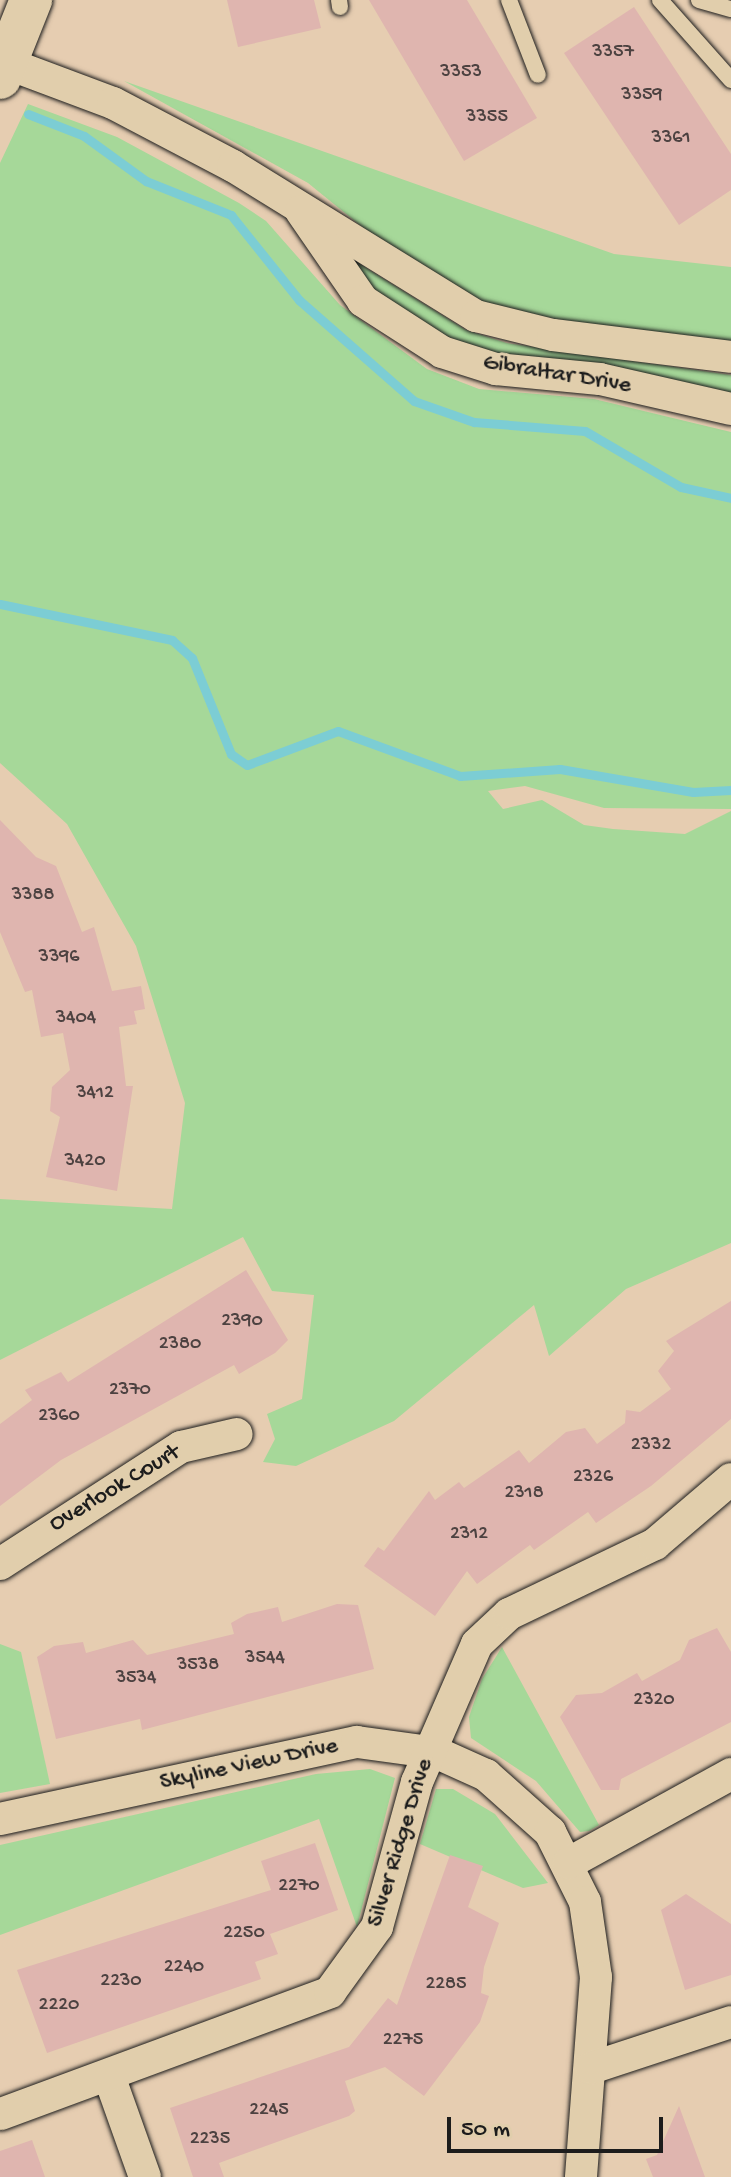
<!DOCTYPE html>
<html>
<head>
<meta charset="utf-8">
<style>
	body { margin:0 }
	#map { position:relative; width:731px; height:2177px; overflow:hidden; background:#e6cdb1; font-family:"Gochi Hand",sans-serif }
	div>[style] { position:absolute }
	[style*='--x'] { left:calc(var(--x)*1px); top:calc(var(--y)*1px); width:calc(var(--w)*1px); rotate:calc(var(--a)*1deg) }
	.green>* { inset:0; background:#a6d899 }
	.stream>* { height:9px; margin:-4.5px; padding:0 4.5px; transform-origin:4.5px; border-radius:4.5px; background:#7ccdd4 }
	.building>* { inset:0; background:#dfb5af }
	.roads { filter:drop-shadow(0 0 2px #1c1c1c) drop-shadow(0 0 2px #1c1c1c) }
	.service>* { height:16px; margin:-8px; padding:0 8px; transform-origin:8px; border-radius:8px; background:#e1ceac }
	.minor>* { height:32px; margin:-16px; padding:0 16px; transform-origin:16px; border-radius:16px; background:#e1ceac }
	.tertiary>* { height:42px; margin:-21px; padding:0 21px; transform-origin:21px; border-radius:21px; background:#e1ceac }
	span { translate:-50% -50%; white-space:nowrap; text-align:center; line-height:1.15; -webkit-text-stroke:6px #e1ceac; paint-order:stroke }
	.number-label { font-size:20px; color:#4d4241 }
	.number-label span { -webkit-text-stroke-width:0 }
	.street-label { font-size:24px; color:#1c1c1c }
	.scale { position:absolute; left:447px; top:2117px; width:216px; height:36px; box-sizing:border-box; border:4px solid #1c1c1c; border-top:0; padding-left:10px; font-size:24px; line-height:28px; white-space:nowrap; color:#1c1c1c; -webkit-text-stroke:6px #e1ceac; paint-order:stroke }
</style>
</head>
<body>
<div id="map">
	<div class="green">
		<i style="clip-path:polygon(124px 81px,614px 254px,731px 267px,731px 344px,598px 329px,480px 302px,409px 265px,308px 183px)"></i>
		<i style="clip-path:polygon(28px 104px,117px 137px,239px 203px,266px 221px,340px 305px,427px 369px,479px 389px,594px 399px,731px 432px,731px 809px,604px 808px,525px 786px,488px 791px,503px 809px,542px 800px,584px 825px,613px 829px,685px 834px,731px 811px,731px 1243px,626px 1289px,549px 1356px,534px 1305px,394px 1421px,296px 1466px,263px 1462px,275px 1439px,267px 1414px,302px 1399px,314px 1295px,272px 1291px,243px 1237px,0 1360px,0 1199px,172px 1209px,185px 1103px,136px 946px,67px 824px,0 763px,0 163px)"></i>
		<i style="clip-path:polygon(355px 261px,466px 330px,507px 343px,731px 375px,731px 395px,513px 359px,442px 336px,395px 309px,356px 275px)"></i>
		<i style="clip-path:polygon(0 1644px,21px 1652px,50px 1784px,0 1793px)"></i>
		<i style="clip-path:polygon(502px 1647px,599px 1825px,589px 1831px,580px 1832px,536px 1781px,471px 1738px,469px 1717px,482px 1679px)"></i>
		<i style="clip-path:polygon(370px 1769px,395px 1778px,357px 1927px,319px 1819px,0 1935px,0 1845px,316px 1774px)"></i>
		<i style="clip-path:polygon(436px 1789px,453px 1789px,495px 1814px,548px 1883px,523px 1888px,420px 1844px)"></i>
	</div>
	<div class="stream">
		<i style="--x:28;--y:114;--w:60;--a:21.4"></i>
		<i style="--x:84;--y:136;--w:77;--a:36"></i>
		<i style="--x:146;--y:181;--w:92;--a:21.8"></i>
		<i style="--x:231;--y:215;--w:109;--a:51.3"></i>
		<i style="--x:299;--y:300;--w:153;--a:41.3"></i>
		<i style="--x:414;--y:401;--w:64;--a:19.3"></i>
		<i style="--x:474;--y:422;--w:111;--a:4.6"></i>
		<i style="--x:585;--y:431;--w:111;--a:30.3"></i>
		<i style="--x:681;--y:487;--w:51;--a:12.4"></i>
		<i style="--x:0;--y:604;--w:176;--a:11.8"></i>
		<i style="--x:172;--y:640;--w:27;--a:42"></i>
		<i style="--x:192;--y:658;--w:104;--a:67.9"></i>
		<i style="--x:231;--y:754;--w:19;--a:35"></i>
		<i style="--x:247;--y:765;--w:97;--a:-20.5"></i>
		<i style="--x:338;--y:731;--w:130;--a:20.2"></i>
		<i style="--x:460;--y:776;--w:100;--a:-4"></i>
		<i style="--x:560;--y:769;--w:135;--a:9.8"></i>
		<i style="--x:693;--y:792;--w:38;--a:-3"></i>
	</div>
	<div class="building">
		<i style="clip-path:polygon(227px 0,314px 0,321px 28px,238px 47px)"></i>
		<i style="clip-path:polygon(369px 0,467px 0,537px 118px,464px 161px)"></i>
		<i style="clip-path:polygon(634px 7px,731px 154px,731px 190px,679px 225px,564px 53px)"></i>
		<i style="clip-path:polygon(0 820px,36px 857px,56px 866px,82px 932px,94px 927px,112px 991px,141px 986px,145px 1009px,134px 1011px,137px 1024px,119px 1027px,126px 1086px,133px 1086px,117px 1191px,46px 1177px,60px 1117px,50px 1111px,52px 1087px,70px 1070px,63px 1033px,41px 1037px,32px 990px,25px 992px,0 932px)"></i>
		<i style="clip-path:polygon(246px 1270px,288px 1340px,275px 1353px,239px 1374px,234px 1365px,61px 1460px,0 1506px,0 1424px,32px 1400px,25px 1390px,61px 1372px,68px 1382px)"></i>
		<i style="clip-path:polygon(731px 1301px,731px 1419px,651px 1486px,596px 1523px,588px 1512px,534px 1550px,530px 1545px,477px 1584px,467px 1571px,435px 1616px,364px 1566px,378px 1547px,384px 1551px,429px 1491px,435px 1500px,459px 1482px,464px 1488px,519px 1450px,529px 1463px,566px 1432px,585px 1428px,597px 1444px,625px 1423px,626px 1410px,640px 1412px,671px 1389px,658px 1371px,674px 1351px,666px 1341px)"></i>
		<i style="clip-path:polygon(337px 1604px,358px 1605px,374px 1669px,142px 1730px,140px 1719px,56px 1739px,37px 1657px,54px 1646px,83px 1642px,86px 1653px,133px 1640px,147px 1655px,234px 1634px,231px 1623px,247px 1614px,278px 1607px,282px 1622px)"></i>
		<i style="clip-path:polygon(717px 1628px,731px 1652px,731px 1722px,621px 1779px,619px 1790px,601px 1790px,560px 1717px,576px 1695px,602px 1693px,637px 1673px,642px 1681px,680px 1660px,689px 1640px)"></i>
		<i style="clip-path:polygon(315px 1843px,338px 1910px,270px 1934px,278px 1954px,255px 1962px,261px 1979px,47px 2053px,17px 1970px,271px 1890px,261px 1861px)"></i>
		<i style="clip-path:polygon(450px 1855px,483px 1866px,468px 1907px,499px 1923px,484px 1967px,481px 1993px,489px 1996px,480px 2022px,424px 2096px,385px 2067px,345px 2081px,355px 2111px,349px 2116px,219px 2163px,224px 2177px,193px 2177px,170px 2108px,349px 2047px,388px 1998px,397px 2005px)"></i>
		<i style="clip-path:polygon(686px 1894px,731px 1924px,731px 1975px,685px 1990px,661px 1910px)"></i>
		<i style="clip-path:polygon(679px 2106px,705px 2177px,653px 2177px,646px 2159px,657px 2155px)"></i>
		<i style="clip-path:polygon(32px 2140px,45px 2177px,0 2177px,0 2151px)"></i>
	</div>
	<div class="roads">
		<div class="service">
			<i style="--x:339;--y:0;--w:7;--a:82"></i>
			<i style="--x:509;--y:0;--w:80;--a:68.9"></i>
			<i style="--x:660;--y:0;--w:107;--a:48.4"></i>
			<i style="--x:699;--y:0;--w:33;--a:16"></i>
		</div>
		<div class="minor">
			<i style="--x:6;--y:63;--w:114;--a:20.5"></i>
			<i style="--x:113;--y:103;--w:136;--a:27.7"></i>
			<i style="--x:233;--y:166;--w:286;--a:31.7"></i>
			<i style="--x:476;--y:316;--w:79;--a:13.9"></i>
			<i style="--x:553;--y:335;--w:179;--a:7"></i>
			<i style="--x:301;--y:211;--w:109;--a:55.4"></i>
			<i style="--x:363;--y:301;--w:94;--a:32.8"></i>
			<i style="--x:442;--y:352;--w:57;--a:17.5"></i>
			<i style="--x:496;--y:369;--w:104;--a:5.5"></i>
			<i style="--x:600;--y:379;--w:134;--a:12.9"></i>
			<i style="--x:0;--y:1564;--w:216;--a:-32.9"></i>
			<i style="--x:181;--y:1447;--w:57;--a:-13.1"></i>
			<i style="--x:0;--y:1819;--w:365;--a:-12.2"></i>
			<i style="--x:357;--y:1742;--w:81;--a:7.8"></i>
			<i style="--x:437;--y:1753;--w:54;--a:24.2"></i>
			<i style="--x:486;--y:1775;--w:86;--a:41.7"></i>
			<i style="--x:550;--y:1832;--w:78;--a:63.4"></i>
			<i style="--x:585;--y:1902;--w:76;--a:81.7"></i>
			<i style="--x:596;--y:1977;--w:201;--a:94.3"></i>
			<i style="--x:569;--y:1863;--w:185;--a:-28.8"></i>
			<i style="--x:591;--y:2068;--w:147;--a:-18.2"></i>
			<i style="--x:109;--y:2076;--w:107;--a:70.4"></i>
			<i style="--x:1;--y:2114;--w:351;--a:-20.3"></i>
			<i style="--x:330;--y:1992;--w:80;--a:-54.1"></i>
			<i style="--x:377;--y:1927;--w:150;--a:-74.6"></i>
			<i style="--x:417;--y:1782;--w:150;--a:-66.5"></i>
			<i style="--x:477;--y:1644;--w:44;--a:-43.2"></i>
			<i style="--x:509;--y:1614;--w:162;--a:-25.6"></i>
			<i style="--x:655;--y:1544;--w:100;--a:-40.5"></i>
		</div>
		<div class="tertiary">
			<i style="--x:0;--y:78;--w:84;--a:-68.3"></i>
		</div>
	</div>
	<div class="number-label">
		<span style="left:613px;top:52px">3357</span>
		<span style="left:461px;top:72px">3353</span>
		<span style="left:642px;top:95px">3359</span>
		<span style="left:487px;top:117px">3355</span>
		<span style="left:671px;top:138px">3361</span>
		<span style="left:33px;top:895px">3388</span>
		<span style="left:59px;top:957px">3396</span>
		<span style="left:76px;top:1018px">3404</span>
		<span style="left:95px;top:1093px">3412</span>
		<span style="left:85px;top:1161px">3420</span>
		<span style="left:242px;top:1321px">2390</span>
		<span style="left:180px;top:1344px">2380</span>
		<span style="left:130px;top:1390px">2370</span>
		<span style="left:59px;top:1416px">2360</span>
		<span style="left:651px;top:1445px">2332</span>
		<span style="left:593px;top:1477px">2326</span>
		<span style="left:524px;top:1493px">2318</span>
		<span style="left:469px;top:1534px">2312</span>
		<span style="left:265px;top:1658px">3544</span>
		<span style="left:198px;top:1665px">3538</span>
		<span style="left:136px;top:1678px">3534</span>
		<span style="left:654px;top:1700px">2320</span>
		<span style="left:299px;top:1886px">2270</span>
		<span style="left:244px;top:1933px">2250</span>
		<span style="left:184px;top:1967px">2240</span>
		<span style="left:121px;top:1981px">2230</span>
		<span style="left:446px;top:1984px">2285</span>
		<span style="left:59px;top:2005px">2220</span>
		<span style="left:403px;top:2040px">2275</span>
		<span style="left:269px;top:2110px">2245</span>
		<span style="left:210px;top:2139px">2235</span>
	</div>
	<div class="street-label">
		<span style="left:557px;top:375px;rotate:9deg">Gibraltar Drive</span>
		<span style="left:115px;top:1489px;rotate:-31deg">Overlook Court</span>
		<span style="left:249px;top:1765px;rotate:-12deg">Skyline View Drive</span>
		<span style="left:401px;top:1843px;rotate:-73deg">Silver Ridge Drive</span>
	</div>
	<div class="scale">50 m</div>
</div>
</body>
</html>
